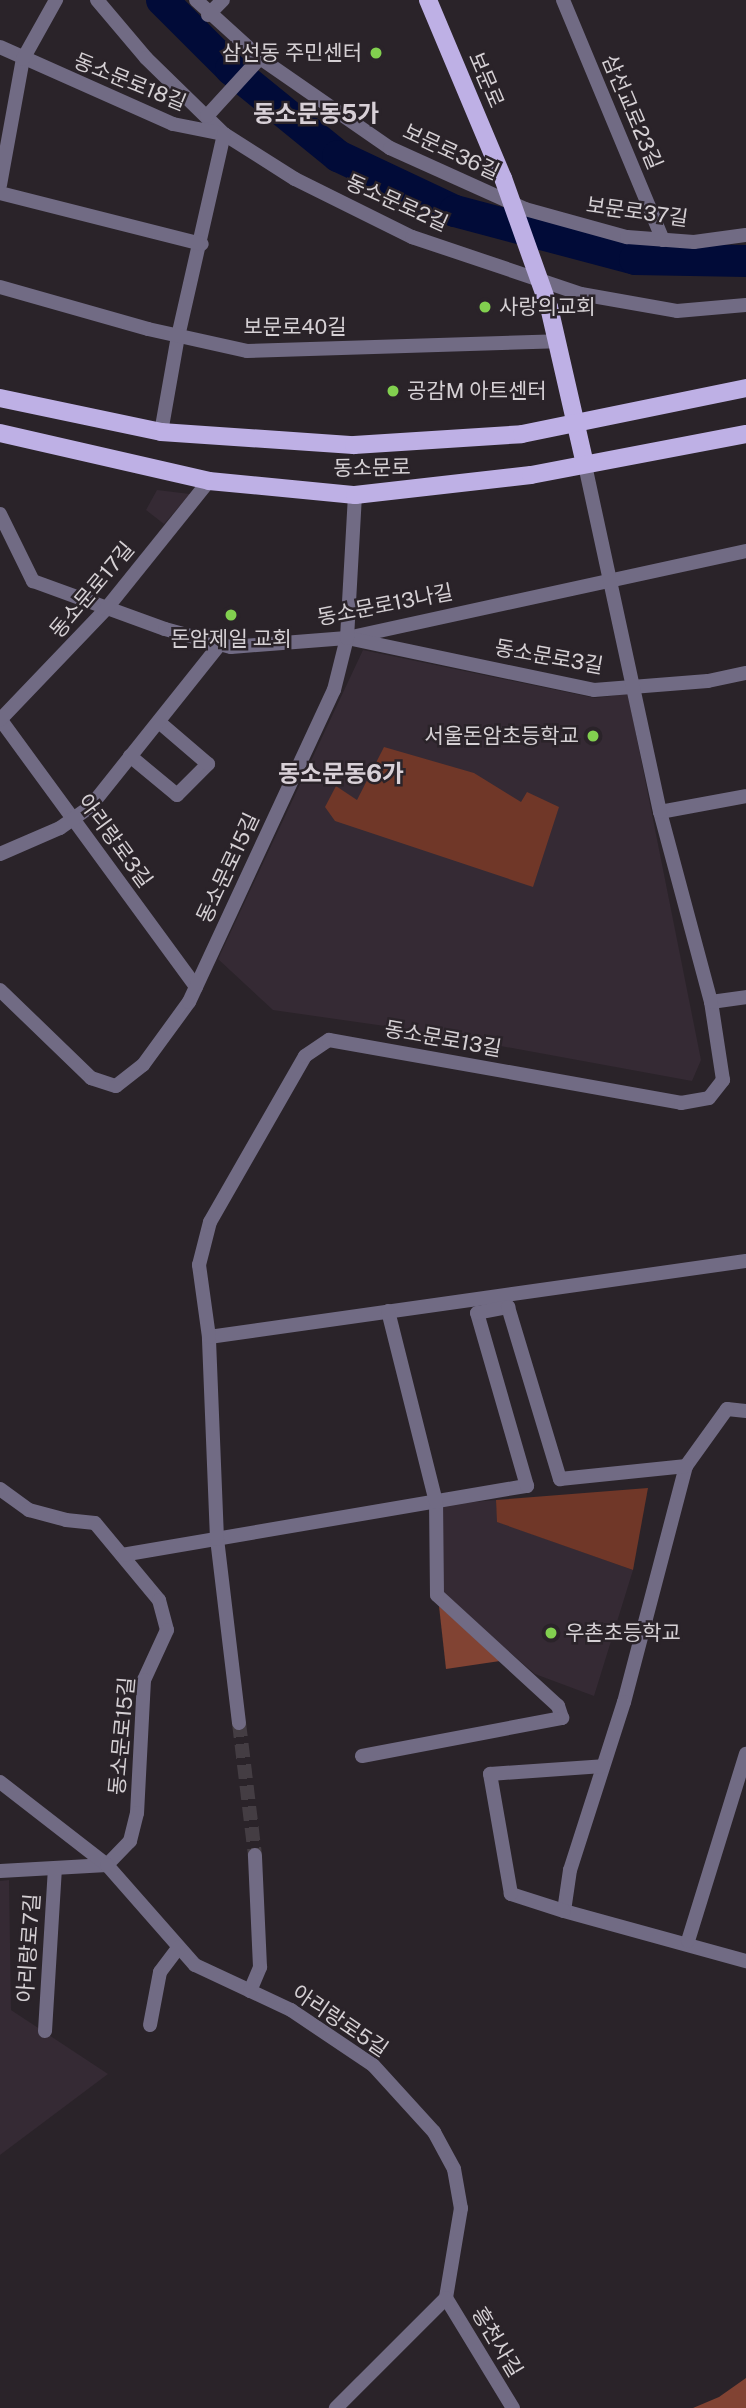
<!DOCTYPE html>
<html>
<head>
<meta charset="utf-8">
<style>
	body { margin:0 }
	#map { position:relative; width:746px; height:2408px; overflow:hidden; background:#2a2329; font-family:"Public Sans","Noto Sans KR",sans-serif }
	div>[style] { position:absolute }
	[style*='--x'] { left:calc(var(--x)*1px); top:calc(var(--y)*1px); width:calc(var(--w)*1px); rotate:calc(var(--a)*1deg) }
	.built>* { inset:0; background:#352a34 }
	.green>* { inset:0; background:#703728 }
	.forest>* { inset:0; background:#814333 }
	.river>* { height:32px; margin:-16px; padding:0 16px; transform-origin:16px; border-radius:16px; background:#010b38 }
	.street-tunnel>* { height:14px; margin-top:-7px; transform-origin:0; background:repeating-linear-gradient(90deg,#443d43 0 14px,transparent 0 21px) }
	.street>* { height:14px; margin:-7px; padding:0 7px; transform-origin:7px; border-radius:7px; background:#716b84 }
	.primary>* { height:18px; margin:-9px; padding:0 9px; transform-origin:9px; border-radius:9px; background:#beb0e5 }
	.primary-bridge>* { height:18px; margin:-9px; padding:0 9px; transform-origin:9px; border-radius:9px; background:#beb0e5 }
	.dots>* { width:19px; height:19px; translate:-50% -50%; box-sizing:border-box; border:4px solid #2a2329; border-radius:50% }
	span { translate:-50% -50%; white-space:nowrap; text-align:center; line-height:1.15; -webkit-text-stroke:5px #2a2329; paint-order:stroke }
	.poi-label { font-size:21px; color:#d5d0d4 }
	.right { translate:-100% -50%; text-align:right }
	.left { translate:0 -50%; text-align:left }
	.street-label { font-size:21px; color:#d5d0d4 }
	.quarter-label { font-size:24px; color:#d8d0d7; font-weight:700 }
</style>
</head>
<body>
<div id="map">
	<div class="built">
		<i style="clip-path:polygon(157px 490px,190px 494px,164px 524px,146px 510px)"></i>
		<i style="clip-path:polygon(363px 650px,595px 698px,628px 694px,701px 1060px,692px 1081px,413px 1030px,273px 1010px,218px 959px)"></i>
		<i style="clip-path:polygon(496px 1500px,498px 1522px,633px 1570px,594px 1696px,535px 1674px,441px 1593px,440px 1505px)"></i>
		<i style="clip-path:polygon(9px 1880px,11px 2010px,108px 2074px,0 2155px,0 1881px)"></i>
	</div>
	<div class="green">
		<i style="clip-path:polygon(384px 747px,474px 773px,521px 802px,527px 792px,559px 807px,533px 887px,335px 821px,325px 807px,336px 786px,357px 800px)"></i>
		<i style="clip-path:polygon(648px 1488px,633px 1570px,497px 1522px,496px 1500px)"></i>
	</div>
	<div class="forest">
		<i style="clip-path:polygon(439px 1606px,500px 1661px,446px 1669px)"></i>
		<i style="clip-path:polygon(746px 2378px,746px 2408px,693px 2408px,719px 2397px)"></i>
	</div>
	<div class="river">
		<i style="--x:162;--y:0;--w:98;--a:45"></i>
		<i style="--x:231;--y:69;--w:138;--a:39.1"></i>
		<i style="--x:338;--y:156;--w:129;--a:25.2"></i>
		<i style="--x:455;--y:211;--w:186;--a:14.9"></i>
		<i style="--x:635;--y:259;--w:111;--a:1"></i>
	</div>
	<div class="street-tunnel">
		<i style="--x:239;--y:1723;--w:133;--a:83.1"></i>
	</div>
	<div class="street">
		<i style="--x:97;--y:0;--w:76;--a:49.8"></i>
		<i style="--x:146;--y:58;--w:109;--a:44.3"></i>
		<i style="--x:224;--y:134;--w:84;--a:32.4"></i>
		<i style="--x:295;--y:179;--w:131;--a:26.4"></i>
		<i style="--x:412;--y:237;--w:178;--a:18.6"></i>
		<i style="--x:581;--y:294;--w:97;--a:10"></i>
		<i style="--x:677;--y:311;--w:69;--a:-5"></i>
		<i style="--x:196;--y:0;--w:86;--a:42.2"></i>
		<i style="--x:260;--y:58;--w:158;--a:34.7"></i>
		<i style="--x:390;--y:148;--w:148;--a:24.3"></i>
		<i style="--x:525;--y:209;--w:106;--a:15.4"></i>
		<i style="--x:627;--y:237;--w:67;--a:4.3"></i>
		<i style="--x:694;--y:242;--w:52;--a:-7.7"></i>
		<i style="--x:563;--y:0;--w:260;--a:67.4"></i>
		<i style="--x:208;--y:15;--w:21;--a:-45"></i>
		<i style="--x:0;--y:47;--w:189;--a:24"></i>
		<i style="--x:173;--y:124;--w:52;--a:11.1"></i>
		<i style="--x:224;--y:134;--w:207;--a:102.8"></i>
		<i style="--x:178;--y:336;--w:97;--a:100"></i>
		<i style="--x:207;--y:116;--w:79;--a:-47.6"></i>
		<i style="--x:0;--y:185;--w:128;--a:-79.7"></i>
		<i style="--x:23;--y:59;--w:68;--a:-60.8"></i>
		<i style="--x:0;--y:193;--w:208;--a:14.2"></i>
		<i style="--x:0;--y:287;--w:154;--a:15.8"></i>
		<i style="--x:148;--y:329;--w:101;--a:12.5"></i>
		<i style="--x:247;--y:351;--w:310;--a:-1.8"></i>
		<i style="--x:0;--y:514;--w:75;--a:63.8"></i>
		<i style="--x:33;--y:581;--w:140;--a:20"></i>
		<i style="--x:165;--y:629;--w:68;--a:15.3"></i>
		<i style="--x:231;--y:647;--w:116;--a:-4.4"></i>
		<i style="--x:347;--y:638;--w:408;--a:-12.3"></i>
		<i style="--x:352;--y:639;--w:247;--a:11.9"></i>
		<i style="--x:594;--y:690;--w:114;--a:-4.5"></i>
		<i style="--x:708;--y:681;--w:39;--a:-12"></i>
		<i style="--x:0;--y:719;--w:332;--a:53.8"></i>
		<i style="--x:0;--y:720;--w:153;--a:-46.3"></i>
		<i style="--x:106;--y:609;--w:164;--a:-51.2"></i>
		<i style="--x:130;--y:756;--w:61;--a:39.7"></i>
		<i style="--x:177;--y:795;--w:44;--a:-45"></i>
		<i style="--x:208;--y:764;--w:65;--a:-139.4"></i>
		<i style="--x:660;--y:812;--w:87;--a:-10.5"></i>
		<i style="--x:0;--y:854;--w:65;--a:-23.4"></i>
		<i style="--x:60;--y:828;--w:37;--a:-35"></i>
		<i style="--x:90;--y:807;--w:208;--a:-51.4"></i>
		<i style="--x:0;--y:990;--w:127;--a:44"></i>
		<i style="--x:91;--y:1078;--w:26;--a:18"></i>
		<i style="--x:116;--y:1086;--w:34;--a:-38"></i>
		<i style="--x:143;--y:1065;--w:78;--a:-53.9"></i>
		<i style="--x:189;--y:1002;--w:344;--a:-65.1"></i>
		<i style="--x:334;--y:690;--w:54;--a:-76"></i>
		<i style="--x:347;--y:638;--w:143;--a:-86.8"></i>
		<i style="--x:711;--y:1002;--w:35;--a:-8"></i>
		<i style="--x:209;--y:1337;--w:542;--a:-8.06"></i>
		<i style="--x:746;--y:1411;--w:19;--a:-174"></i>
		<i style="--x:727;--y:1409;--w:70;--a:125.7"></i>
		<i style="--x:686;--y:1466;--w:244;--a:104.7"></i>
		<i style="--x:624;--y:1702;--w:176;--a:107.8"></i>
		<i style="--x:570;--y:1870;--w:41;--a:98.3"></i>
		<i style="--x:564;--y:1911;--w:189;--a:15.4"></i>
		<i style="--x:0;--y:1489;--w:36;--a:36"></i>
		<i style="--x:29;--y:1510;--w:38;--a:15"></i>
		<i style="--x:66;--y:1520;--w:29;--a:6"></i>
		<i style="--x:95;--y:1523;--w:100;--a:50.3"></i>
		<i style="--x:159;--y:1600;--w:31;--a:75"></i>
		<i style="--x:167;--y:1630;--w:55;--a:114.7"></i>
		<i style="--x:144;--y:1680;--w:133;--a:93"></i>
		<i style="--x:137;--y:1813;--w:29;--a:104"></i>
		<i style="--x:130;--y:1841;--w:33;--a:134"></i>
		<i style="--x:107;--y:1865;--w:107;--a:176.8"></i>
		<i style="--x:122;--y:1555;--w:411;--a:-9.7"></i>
		<i style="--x:527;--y:1486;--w:180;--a:-106.1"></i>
		<i style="--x:477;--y:1313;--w:32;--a:-11"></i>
		<i style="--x:508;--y:1307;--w:180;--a:73.2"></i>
		<i style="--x:560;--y:1479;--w:127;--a:-5.9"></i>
		<i style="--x:239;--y:1723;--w:185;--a:-96.8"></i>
		<i style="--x:217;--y:1539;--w:202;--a:-92.3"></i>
		<i style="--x:209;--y:1337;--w:73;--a:-97.9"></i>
		<i style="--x:199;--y:1265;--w:44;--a:-75.7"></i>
		<i style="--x:210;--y:1222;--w:191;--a:-60.2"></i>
		<i style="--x:305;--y:1056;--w:29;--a:-34"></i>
		<i style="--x:329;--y:1040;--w:358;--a:10.1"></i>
		<i style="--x:681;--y:1103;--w:28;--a:-10"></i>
		<i style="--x:709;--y:1098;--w:23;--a:-52"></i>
		<i style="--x:723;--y:1080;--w:79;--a:-98.7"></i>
		<i style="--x:711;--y:1002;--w:197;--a:-105"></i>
		<i style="--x:660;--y:812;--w:356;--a:-102.2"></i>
		<i style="--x:362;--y:1756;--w:204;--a:-10.8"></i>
		<i style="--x:562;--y:1718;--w:13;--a:-108"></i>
		<i style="--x:558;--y:1706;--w:164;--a:-137.5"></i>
		<i style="--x:437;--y:1595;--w:93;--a:-90.6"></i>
		<i style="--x:436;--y:1502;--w:197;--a:-104.1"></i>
		<i style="--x:0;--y:1782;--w:135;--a:37.8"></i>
		<i style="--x:107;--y:1865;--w:133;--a:48.7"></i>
		<i style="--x:195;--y:1965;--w:106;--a:25.1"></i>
		<i style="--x:291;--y:2010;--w:99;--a:33.9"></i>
		<i style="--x:373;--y:2065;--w:91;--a:47.7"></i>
		<i style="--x:434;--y:2132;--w:42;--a:61.6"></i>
		<i style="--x:454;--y:2169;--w:40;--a:80"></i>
		<i style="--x:461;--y:2208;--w:91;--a:99.5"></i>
		<i style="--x:446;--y:2298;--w:156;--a:135"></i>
		<i style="--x:564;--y:1911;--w:56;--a:-162.2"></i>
		<i style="--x:511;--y:1894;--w:122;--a:-99.9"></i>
		<i style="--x:490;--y:1774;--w:113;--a:-4"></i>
		<i style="--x:688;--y:1941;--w:196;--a:-72.8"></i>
		<i style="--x:250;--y:1991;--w:26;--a:-67"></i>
		<i style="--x:260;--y:1967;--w:112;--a:-92.6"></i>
		<i style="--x:150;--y:2025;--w:54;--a:-79.3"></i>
		<i style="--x:160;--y:1972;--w:31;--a:-53"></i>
		<i style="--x:45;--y:2031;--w:163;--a:-86.5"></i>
		<i style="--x:446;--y:2298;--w:129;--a:58.7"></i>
	</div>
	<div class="primary">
		<i style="--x:428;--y:0;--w:193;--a:67.2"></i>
		<i style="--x:549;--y:307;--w:161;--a:77.1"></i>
		<i style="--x:0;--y:398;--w:165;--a:11.9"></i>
		<i style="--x:161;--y:432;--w:193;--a:3.9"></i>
		<i style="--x:354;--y:445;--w:168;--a:-3.7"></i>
		<i style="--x:522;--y:434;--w:229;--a:-11.6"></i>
		<i style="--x:0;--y:433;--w:214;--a:12.9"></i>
		<i style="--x:209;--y:481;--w:147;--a:5.5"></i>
		<i style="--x:355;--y:495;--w:177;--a:-6.5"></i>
		<i style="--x:531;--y:475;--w:219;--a:-10.8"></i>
	</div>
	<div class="primary-bridge">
		<i style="--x:503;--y:178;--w:137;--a:70.4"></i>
	</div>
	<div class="dots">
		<i style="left:376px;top:53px;background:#82d04f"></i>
		<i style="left:485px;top:307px;background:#82d04f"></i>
		<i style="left:393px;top:391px;background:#82d04f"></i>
		<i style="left:231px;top:615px;background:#82d04f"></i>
		<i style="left:593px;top:736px;background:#82d04f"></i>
		<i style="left:551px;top:1633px;background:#82d04f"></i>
	</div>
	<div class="poi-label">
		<span class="right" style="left:362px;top:53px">삼선동 주민센터</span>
		<span class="left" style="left:499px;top:307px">사랑의교회</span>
		<span class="left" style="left:407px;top:391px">공감M 아트센터</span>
		<span style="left:231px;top:639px">돈암제일 교회</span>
		<span class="right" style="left:579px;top:736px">서울돈암초등학교</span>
		<span class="left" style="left:565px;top:1633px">우촌초등학교</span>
	</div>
	<div class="street-label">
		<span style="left:486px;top:80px;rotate:67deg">보문로</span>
		<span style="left:130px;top:82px;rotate:22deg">동소문로18길</span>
		<span style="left:632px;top:112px;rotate:67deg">삼선교로23길</span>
		<span style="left:451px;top:152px;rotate:25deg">보문로36길</span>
		<span style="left:397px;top:203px;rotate:24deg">동소문로2길</span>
		<span style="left:637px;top:212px;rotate:8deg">보문로37길</span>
		<span style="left:295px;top:327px">보문로40길</span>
		<span style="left:372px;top:468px;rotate:-1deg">동소문로</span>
		<span style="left:92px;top:590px;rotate:-50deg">동소문로17길</span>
		<span style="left:385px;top:605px;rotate:-11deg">동소문로13나길</span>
		<span style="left:549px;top:657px;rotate:10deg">동소문로3길</span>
		<span style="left:115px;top:841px;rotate:54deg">아리랑로3길</span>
		<span style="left:228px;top:868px;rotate:-65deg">동소문로15길</span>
		<span style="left:443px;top:1039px;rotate:10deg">동소문로13길</span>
		<span style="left:122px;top:1736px;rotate:-85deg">동소문로15길</span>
		<span style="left:29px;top:1948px;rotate:-86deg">아리랑로7길</span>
		<span style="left:340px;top:2021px;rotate:34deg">아리랑로5길</span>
		<span style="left:497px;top:2342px;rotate:59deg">흥천사길</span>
	</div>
	<div class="quarter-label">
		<span style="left:316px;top:114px">동소문동5가</span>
		<span style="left:341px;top:774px">동소문동6가</span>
	</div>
</div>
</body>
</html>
